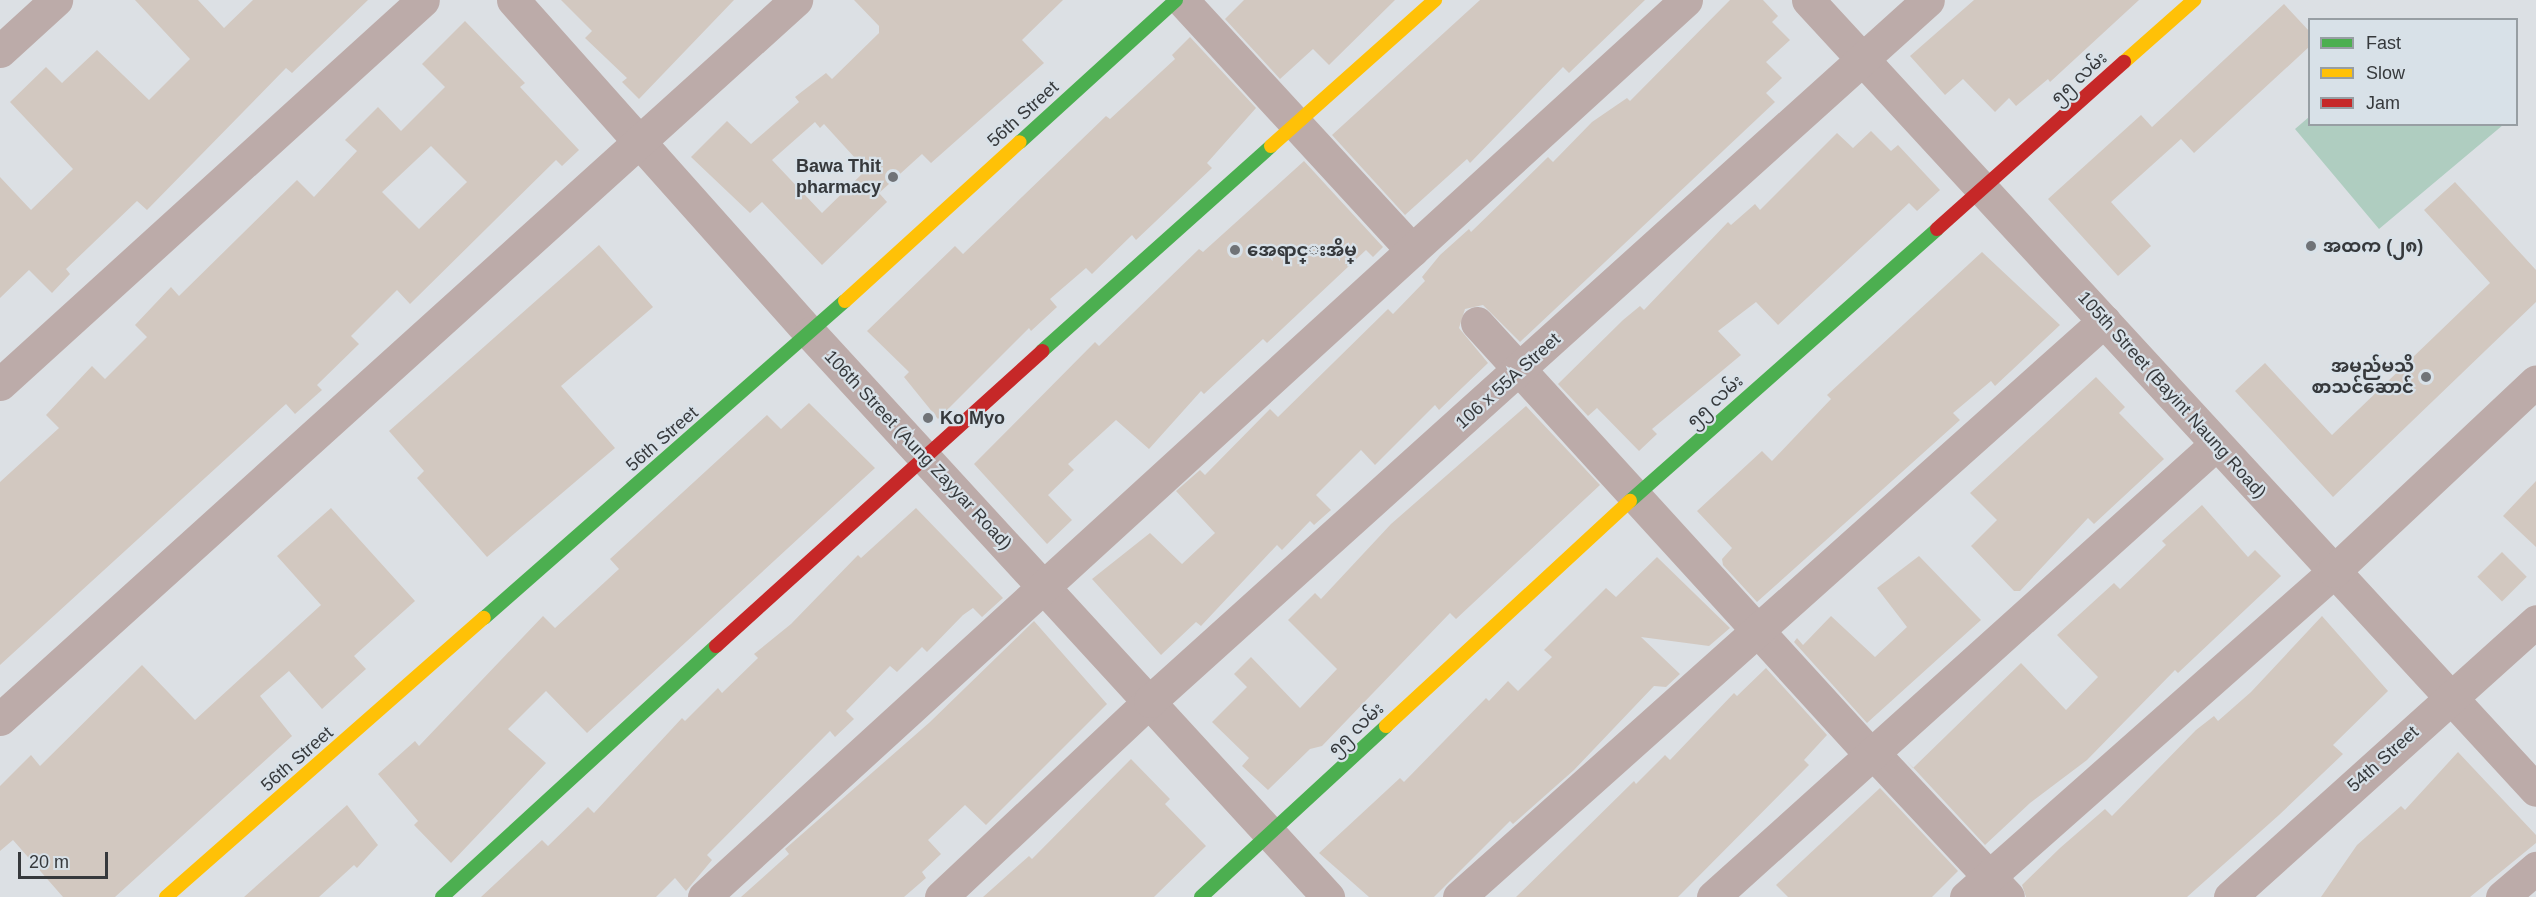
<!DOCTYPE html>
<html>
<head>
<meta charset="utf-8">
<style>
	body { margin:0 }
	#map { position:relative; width:2536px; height:897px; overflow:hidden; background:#dce0e4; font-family:Arial,"Noto Sans Myanmar",sans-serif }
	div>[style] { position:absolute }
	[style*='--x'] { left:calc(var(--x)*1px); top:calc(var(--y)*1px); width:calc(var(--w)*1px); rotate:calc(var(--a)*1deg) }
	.green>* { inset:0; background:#afcdc0 }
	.building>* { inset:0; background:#d2c8c0; transform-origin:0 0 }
	.street>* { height:33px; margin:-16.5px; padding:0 16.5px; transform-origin:16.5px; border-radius:16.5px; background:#bcaba9 }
	.fast>* { height:14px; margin:-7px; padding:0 7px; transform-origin:7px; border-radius:7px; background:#4caf50 }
	.slow>* { height:14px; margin:-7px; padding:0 7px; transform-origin:7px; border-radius:7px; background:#ffc107 }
	.jam>* { height:14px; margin:-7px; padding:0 7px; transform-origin:7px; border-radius:7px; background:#c62828 }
	.dots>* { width:16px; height:16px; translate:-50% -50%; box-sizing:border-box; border:3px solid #d8e1e8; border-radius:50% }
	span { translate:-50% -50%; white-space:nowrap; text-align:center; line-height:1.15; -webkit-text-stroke:4.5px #d8e1e8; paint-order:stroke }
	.street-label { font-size:18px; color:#36393c }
	.poi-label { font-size:18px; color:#36393c; font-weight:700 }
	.right { translate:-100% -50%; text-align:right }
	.left { translate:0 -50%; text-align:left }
	.legend { position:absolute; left:2308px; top:18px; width:210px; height:108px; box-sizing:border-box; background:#d8e1e8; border:2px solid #979ea3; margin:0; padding:8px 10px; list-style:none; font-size:18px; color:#36393c }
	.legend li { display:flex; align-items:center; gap:12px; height:30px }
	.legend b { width:30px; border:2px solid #979ea3 }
	.scale { position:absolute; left:18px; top:852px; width:90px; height:27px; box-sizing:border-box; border:3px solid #36393c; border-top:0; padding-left:8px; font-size:18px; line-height:21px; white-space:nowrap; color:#36393c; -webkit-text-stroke:4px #d8e1e8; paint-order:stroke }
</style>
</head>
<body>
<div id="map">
	<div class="green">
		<i style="clip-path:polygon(2309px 117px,2310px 124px,2503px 125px,2379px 229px,2295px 129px)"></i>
	</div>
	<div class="building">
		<i style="clip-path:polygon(135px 0,198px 0,224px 28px,253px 0,368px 0,292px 73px,286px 68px,147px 210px,137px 201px,66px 269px,70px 274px,52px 293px,29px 270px,0 298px,0 177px,31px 210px,73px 169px,10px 102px,46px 67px,62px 83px,97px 50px,149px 100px,190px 59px)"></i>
		<i style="clip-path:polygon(561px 0,734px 0,639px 99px,622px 82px,627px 78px,585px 38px,592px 31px)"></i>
		<i style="clip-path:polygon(evenodd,854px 0,1063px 0,1022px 40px,1044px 63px,931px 163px,922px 154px,879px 193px,887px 202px,822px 265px,762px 202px,750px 213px,691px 157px,727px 121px,751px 144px,799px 102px,795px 97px,826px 73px,832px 79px,879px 33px,879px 26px,854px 0,815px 122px,820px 128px,824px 124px,866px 170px,822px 213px,772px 160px,815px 122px)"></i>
		<i style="clip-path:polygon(1244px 0,1395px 0,1329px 65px,1313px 49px,1280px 79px,1225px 19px)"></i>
		<i style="clip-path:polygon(1480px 0,1645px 0,1569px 73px,1563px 67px,1470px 163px,1467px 159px,1405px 215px,1332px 135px)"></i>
		<i style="clip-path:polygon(1730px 0,1763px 0,1778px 16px,1772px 22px,1790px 40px,1766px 62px,1782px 78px,1766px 93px,1775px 102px,1520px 342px,1483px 305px,1465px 309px,1459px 328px,1488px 363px,1439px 410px,1435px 405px,1375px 465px,1361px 450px,1316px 495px,1331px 510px,1314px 525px,1310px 521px,1282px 550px,1277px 545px,1201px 626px,1196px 622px,1161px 655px,1092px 579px,1150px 533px,1182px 564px,1215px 533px,1176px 491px,1200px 470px,1205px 475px,1270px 409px,1278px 417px,1388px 309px,1393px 314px,1425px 281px,1422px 277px,1440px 255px,1469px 229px,1471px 232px,1548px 157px,1553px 162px,1592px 122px,1627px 98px,1630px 101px)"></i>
		<i style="clip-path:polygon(1974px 0,2139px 0,2050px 82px,2048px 79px,2016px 106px,2009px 98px,1995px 112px,1963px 79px,1945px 95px,1910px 56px)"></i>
		<i style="clip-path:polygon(2284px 4px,2310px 32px,2310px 46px,2194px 153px,2181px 139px,2111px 202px,2151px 246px,2118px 276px,2048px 199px,2141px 115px,2152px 127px)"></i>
		<i style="clip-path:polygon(evenodd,465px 21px,525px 83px,520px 87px,579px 150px,562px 166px,556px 160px,410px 304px,397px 290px,351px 336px,359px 344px,317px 385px,322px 390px,295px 414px,286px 404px,0 665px,0 482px,59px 428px,46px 415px,92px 366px,105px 379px,147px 337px,135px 325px,171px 287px,179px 296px,297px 180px,314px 197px,357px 151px,345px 140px,378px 107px,401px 131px,445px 87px,422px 64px,465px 21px,431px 146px,467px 182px,419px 229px,382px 192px,431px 146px)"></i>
		<i style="clip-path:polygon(1190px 37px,1256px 108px,1207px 163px,1212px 168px,1136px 240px,1132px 235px,1092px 274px,1086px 268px,1050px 299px,1057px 307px,1031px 331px,1029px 328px,938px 419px,904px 377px,909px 372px,867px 331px,955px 246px,963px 254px,1106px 116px,1110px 119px,1175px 59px,1172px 55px)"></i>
		<i style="clip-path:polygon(1871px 131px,1891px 151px,1898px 145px,1940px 190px,1917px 211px,1909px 203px,1778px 325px,1756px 302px,1718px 331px,1741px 355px,1652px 429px,1657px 434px,1639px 451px,1597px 408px,1588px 416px,1558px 384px,1623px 320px,1640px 306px,1644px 310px,1728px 222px,1731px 225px,1755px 204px,1760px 210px,1837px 133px,1853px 148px)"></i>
		<i style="clip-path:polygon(1304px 161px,1383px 247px,1373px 257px,1366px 250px,1267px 343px,1263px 339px,1204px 394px,1201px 391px,1149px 449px,1116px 420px,1068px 464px,1074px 470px,1048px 495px,1072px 520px,1047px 544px,974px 464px,1095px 342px,1099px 346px,1199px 249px,1203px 252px)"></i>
		<i style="clip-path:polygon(2455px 182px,2536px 270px,2536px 302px,2333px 497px,2235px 391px,2265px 363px,2332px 435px,2490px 283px,2424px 210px)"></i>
		<i style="clip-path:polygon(599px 245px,653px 307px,561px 386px,615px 448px,487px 557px,417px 478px,424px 471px,389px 431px)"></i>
		<i style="clip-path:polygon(1982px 252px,2060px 325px,1995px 386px,1991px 381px,1953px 413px,1960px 420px,1757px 602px,1723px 565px,1722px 559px,1732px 548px,1697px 511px,1762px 451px,1772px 461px,1831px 399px,1827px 395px)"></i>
		<i style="clip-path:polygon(2096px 377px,2125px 407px,2119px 413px,2164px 459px,2094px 524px,2088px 518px,2020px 591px,2014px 591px,1971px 546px,1997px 520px,1970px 493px)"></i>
		<i style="clip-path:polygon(809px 403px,875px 468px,587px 733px,546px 691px,508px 729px,546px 763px,451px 863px,414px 825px,418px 821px,378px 774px,415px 741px,419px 746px,543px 616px,555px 628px,619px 569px,610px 559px,767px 415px,781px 429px)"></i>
		<i style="clip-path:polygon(1526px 406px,1600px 485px,1456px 619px,1450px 613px,1322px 746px,1310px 749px,1268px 790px,1242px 766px,1249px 758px,1212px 722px,1247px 687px,1234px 674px,1251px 657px,1300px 708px,1337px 669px,1288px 620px,1315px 593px,1321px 599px,1391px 524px)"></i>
		<i style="clip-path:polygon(2536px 481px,2536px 547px,2503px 516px)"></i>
		<i style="clip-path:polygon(2202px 505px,2248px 557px,2255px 550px,2281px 576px,2178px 673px,2175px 670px,2087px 760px,2030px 803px,1985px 845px,1907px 761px,1913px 768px,2021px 663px,2066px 710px,2098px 677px,2057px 635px,2114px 583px,2120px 589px,2166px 545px,2162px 541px)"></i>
		<i style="clip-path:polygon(331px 508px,415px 601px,354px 656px,366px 669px,322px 709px,289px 671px,260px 696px,292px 736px,115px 897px,63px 897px,13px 840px,0 851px,0 786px,31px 755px,40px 766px,142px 665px,195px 720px,321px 605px,277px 556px)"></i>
		<i style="clip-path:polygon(916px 508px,1003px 598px,982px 617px,973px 608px,963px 615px,927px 652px,922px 647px,897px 672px,890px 666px,846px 711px,854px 719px,835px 737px,830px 731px,707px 855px,712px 860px,686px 891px,675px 878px,656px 897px,481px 897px,542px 840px,548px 846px,588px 807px,594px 813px,682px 718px,685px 721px,718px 688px,722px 693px,758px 658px,754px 654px,791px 624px,858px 555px,861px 558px)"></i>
		<i style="left:2502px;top:552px;width:35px;height:35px;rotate:45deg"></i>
		<i style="clip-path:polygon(1919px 556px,1981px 620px,1867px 723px,1794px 642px,1797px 638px,1803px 645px,1831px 616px,1875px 657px,1907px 627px,1877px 588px)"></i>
		<i style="clip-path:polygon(1657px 557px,1730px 628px,1709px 646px,1641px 637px,1680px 674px,1666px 687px,1654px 686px,1574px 770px,1513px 824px,1510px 821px,1434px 897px,1369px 897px,1319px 853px,1400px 778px,1404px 782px,1486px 698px,1489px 701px,1508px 681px,1518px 691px,1552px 657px,1544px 650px,1606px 588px,1616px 597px)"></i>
		<i style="clip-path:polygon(2322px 616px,2388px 691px,2333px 745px,2343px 754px,2279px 815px,2187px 897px,2026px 897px,2022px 885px,2060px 848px,2105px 809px,2112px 816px,2196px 730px,2214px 716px,2218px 721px,2251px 692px)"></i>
		<i style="clip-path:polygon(1034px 621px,1107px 704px,986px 825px,965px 805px,928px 840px,941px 854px,922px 872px,926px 878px,904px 897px,741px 897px,789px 854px,785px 849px,930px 722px)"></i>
		<i style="clip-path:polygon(1766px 668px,1827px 735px,1804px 760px,1809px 765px,1678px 897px,1516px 897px,1634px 781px,1636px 784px,1665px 755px,1670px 760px,1734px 693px,1737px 696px)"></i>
		<i style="clip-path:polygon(2458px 752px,2536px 835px,2536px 843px,2470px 897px,2321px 897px,2357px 845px,2401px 806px,2405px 810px)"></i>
		<i style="clip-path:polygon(1131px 759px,1170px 799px,1165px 804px,1206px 846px,1154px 897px,983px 897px,1029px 856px,1032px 859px)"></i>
		<i style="clip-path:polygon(1880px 788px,1958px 871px,1932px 897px,1788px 897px,1776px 885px)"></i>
		<i style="clip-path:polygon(347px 805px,378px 845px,357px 868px,354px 865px,319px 897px,244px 897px)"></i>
	</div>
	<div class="street">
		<i style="--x:513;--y:0;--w:446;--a:48.3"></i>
		<i style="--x:810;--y:333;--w:766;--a:47.43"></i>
		<i style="--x:1182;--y:0;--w:340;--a:47.4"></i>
		<i style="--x:1808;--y:0;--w:1074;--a:47.34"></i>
		<i style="--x:0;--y:51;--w:76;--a:-42.3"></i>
		<i style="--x:1477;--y:323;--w:585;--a:47.63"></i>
		<i style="--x:0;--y:384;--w:571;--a:-42.23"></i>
		<i style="--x:0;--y:719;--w:1073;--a:-42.09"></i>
		<i style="--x:1873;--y:753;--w:197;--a:46.8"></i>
		<i style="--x:704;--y:897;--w:1330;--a:-42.41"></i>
		<i style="--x:941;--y:897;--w:287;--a:-43.2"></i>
		<i style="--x:1150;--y:701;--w:1047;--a:-42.02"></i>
		<i style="--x:1459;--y:897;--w:865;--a:-41.77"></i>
		<i style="--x:1713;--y:897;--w:676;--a:-42"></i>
		<i style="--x:1966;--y:897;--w:492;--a:-41.5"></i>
		<i style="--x:2334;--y:571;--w:277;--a:-43.2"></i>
		<i style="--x:2230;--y:897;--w:412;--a:-42"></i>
		<i style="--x:2502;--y:897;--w:45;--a:-40.5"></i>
	</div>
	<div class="fast">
		<i style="--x:1020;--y:142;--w:211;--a:-42.3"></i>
		<i style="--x:1042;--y:351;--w:307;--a:-41.8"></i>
		<i style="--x:1630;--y:501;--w:410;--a:-41.5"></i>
		<i style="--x:484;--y:618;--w:480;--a:-41.3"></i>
		<i style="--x:442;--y:897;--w:372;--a:-42.5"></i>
		<i style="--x:1201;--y:897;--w:252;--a:-42.7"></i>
	</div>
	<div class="slow">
		<i style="--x:2124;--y:62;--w:94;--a:-41.5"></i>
		<i style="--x:1271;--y:146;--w:220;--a:-41.7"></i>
		<i style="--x:845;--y:301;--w:236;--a:-42.3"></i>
		<i style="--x:1386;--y:726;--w:332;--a:-42.7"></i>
		<i style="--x:166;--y:897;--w:423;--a:-41.3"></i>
	</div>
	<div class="jam">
		<i style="--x:1937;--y:229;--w:251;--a:-41.8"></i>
		<i style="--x:716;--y:646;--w:440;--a:-42.1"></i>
	</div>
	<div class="dots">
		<i style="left:893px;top:177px;background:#707377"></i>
		<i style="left:2311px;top:246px;background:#707377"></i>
		<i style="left:1235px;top:250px;background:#707377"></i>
		<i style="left:2426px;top:377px;background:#707377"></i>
		<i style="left:928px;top:418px;background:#707377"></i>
	</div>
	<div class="street-label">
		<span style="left:2079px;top:78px;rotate:-42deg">၅၅ လမ်း</span>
		<span style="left:1023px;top:114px;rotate:-42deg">56th Street</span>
		<span style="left:1508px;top:381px;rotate:-42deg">106 x 55A Street</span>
		<span style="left:2172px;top:395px;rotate:48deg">105th Street (Bayint Naung Road)</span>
		<span style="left:1715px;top:401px;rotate:-42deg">၅၅ လမ်း</span>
		<span style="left:662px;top:439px;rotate:-41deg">56th Street</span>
		<span style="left:918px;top:450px;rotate:47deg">106th Street (Aung Zayyar Road)</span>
		<span style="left:1356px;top:729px;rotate:-43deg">၅၅ လမ်း</span>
		<span style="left:297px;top:759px;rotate:-41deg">56th Street</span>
		<span style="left:2383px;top:759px;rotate:-42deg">54th Street</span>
	</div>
	<div class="poi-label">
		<span class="right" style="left:881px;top:177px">Bawa Thit<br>pharmacy</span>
		<span class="left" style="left:2323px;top:246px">အထက (၂၈)</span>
		<span class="left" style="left:1247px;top:250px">အေရာင္းအိမ္</span>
		<span class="right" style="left:2414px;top:377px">အမည်မသိ<br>စာသင်ဆောင်</span>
		<span class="left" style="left:940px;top:418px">Ko Myo</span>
	</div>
	<ul class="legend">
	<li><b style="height:8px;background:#4caf50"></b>Fast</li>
	<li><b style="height:8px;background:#ffc107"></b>Slow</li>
	<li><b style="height:8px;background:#c62828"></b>Jam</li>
	</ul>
	<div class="scale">20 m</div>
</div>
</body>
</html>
